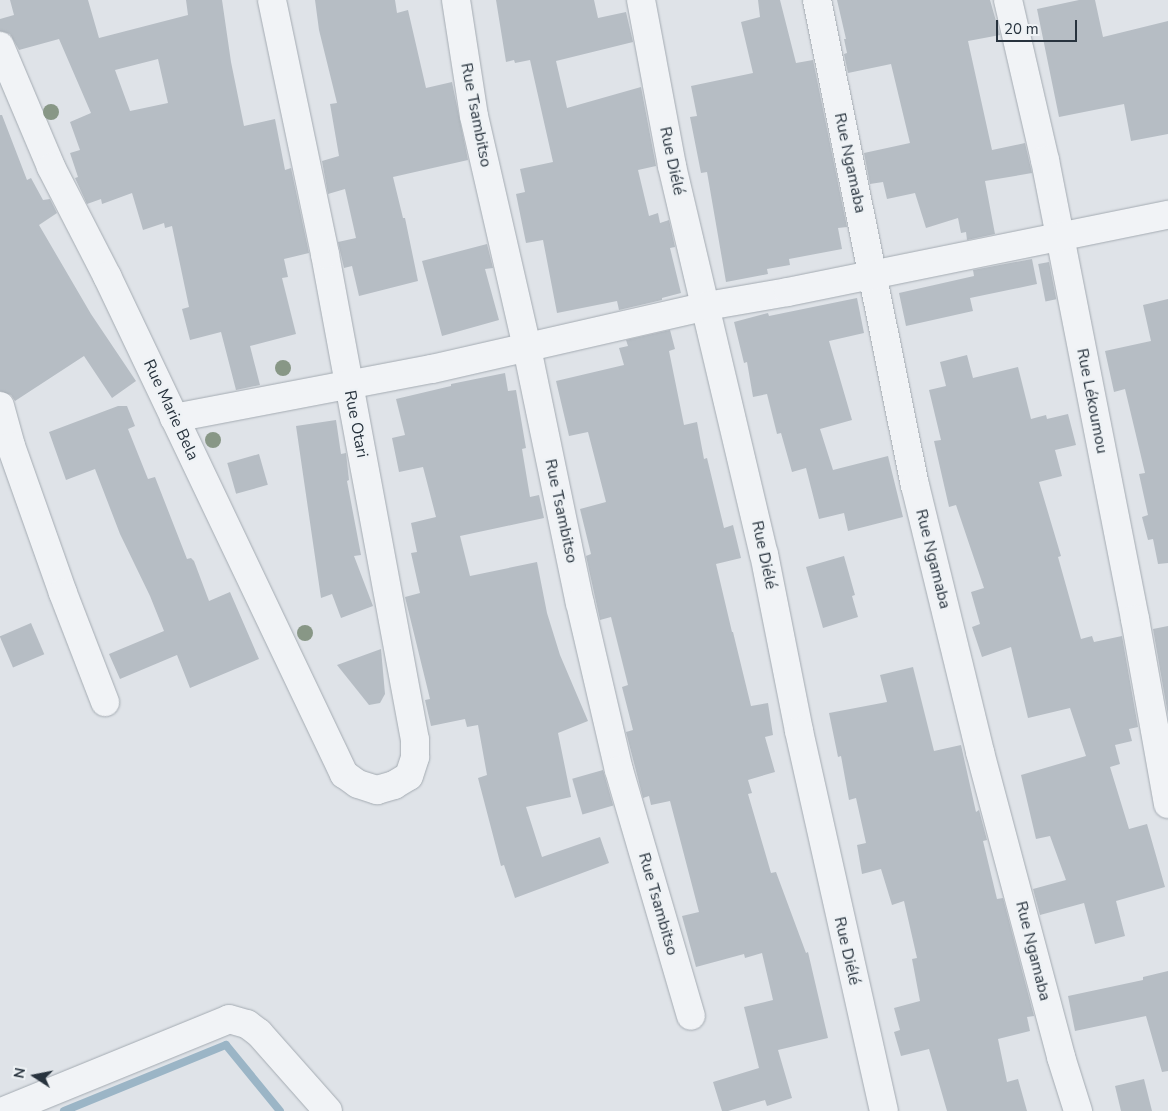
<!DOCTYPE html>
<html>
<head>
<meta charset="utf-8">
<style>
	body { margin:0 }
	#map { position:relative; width:1168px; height:1111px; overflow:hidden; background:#dfe3e8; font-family:"Nunito Sans",sans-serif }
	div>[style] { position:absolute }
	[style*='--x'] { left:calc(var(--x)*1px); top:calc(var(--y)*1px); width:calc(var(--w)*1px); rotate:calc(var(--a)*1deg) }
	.stream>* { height:8px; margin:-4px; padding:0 4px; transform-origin:4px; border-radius:4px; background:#9bb5c6 }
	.building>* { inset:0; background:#b6bdc4; transform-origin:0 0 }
	.roads { filter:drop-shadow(0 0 1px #a4abb2) drop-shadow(0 0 1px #a4abb2) }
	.minor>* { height:28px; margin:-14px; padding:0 14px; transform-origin:14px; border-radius:14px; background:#f1f3f6 }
	.trees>* { width:16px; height:16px; margin:-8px; border-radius:50%; background:#889786 }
	span { translate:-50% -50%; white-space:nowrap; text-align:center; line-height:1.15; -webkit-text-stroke:4.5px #eef2f5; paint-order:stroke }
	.street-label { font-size:16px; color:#28333e }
	.north { position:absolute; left:10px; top:1051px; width:50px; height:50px; -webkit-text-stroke:4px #eef2f5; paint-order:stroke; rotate:281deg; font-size:14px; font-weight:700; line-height:20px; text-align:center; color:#28333e }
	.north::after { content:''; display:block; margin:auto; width:18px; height:22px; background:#28333e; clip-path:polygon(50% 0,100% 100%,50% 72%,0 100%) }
	.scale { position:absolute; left:996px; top:20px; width:81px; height:22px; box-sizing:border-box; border:2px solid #28333e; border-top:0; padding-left:6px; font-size:15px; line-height:18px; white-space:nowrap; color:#28333e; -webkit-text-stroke:4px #eef2f5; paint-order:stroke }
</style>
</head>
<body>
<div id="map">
	<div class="stream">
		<i style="--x:64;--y:1111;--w:175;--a:-22.2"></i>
		<i style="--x:226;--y:1045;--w:85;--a:50.7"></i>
	</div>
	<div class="building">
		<i style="clip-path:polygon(evenodd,10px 0,88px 0,99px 38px,188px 15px,186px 0,222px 0,231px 62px,244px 126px,275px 119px,285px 170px,291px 168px,309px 253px,284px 259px,288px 277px,282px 278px,296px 334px,250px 346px,260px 385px,236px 390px,221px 332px,190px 340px,182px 309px,189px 307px,172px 226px,165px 228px,164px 223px,143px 230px,132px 193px,102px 204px,101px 199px,87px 204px,75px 178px,78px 177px,70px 153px,80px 150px,70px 122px,91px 113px,59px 39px,19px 50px,10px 34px,0 31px,0 19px,14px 15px,10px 0,158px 59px,168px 103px,130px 111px,115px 70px,158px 59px)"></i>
		<i style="clip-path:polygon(315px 0,395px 0,397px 13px,408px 10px,426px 88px,452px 82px,468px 160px,393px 177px,403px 218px,405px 218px,418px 281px,359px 296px,352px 266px,344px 268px,338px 242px,356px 238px,345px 189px,328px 194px,322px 161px,339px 156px,330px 104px,337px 103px,319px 30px)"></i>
		<i style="clip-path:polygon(496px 0,594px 0,598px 18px,626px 12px,633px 42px,556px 61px,567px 108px,641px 87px,656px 166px,638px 170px,649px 216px,658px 213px,660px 223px,669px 220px,675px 247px,670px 248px,681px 293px,662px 298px,662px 300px,619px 310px,617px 301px,557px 313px,543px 240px,526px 243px,516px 194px,525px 192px,520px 169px,553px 162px,530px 60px,515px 63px,514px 60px,506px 62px)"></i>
		<i style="clip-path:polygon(758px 0,780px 0,796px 63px,813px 60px,847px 227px,838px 228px,842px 249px,789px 259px,790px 265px,767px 269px,768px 274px,726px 282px,707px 172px,701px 173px,690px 117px,697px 116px,691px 86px,753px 73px,741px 22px,760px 17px)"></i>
		<i style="clip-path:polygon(837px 0,990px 0,1000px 35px,968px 41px,992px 150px,1025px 143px,1032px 173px,985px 181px,995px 234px,967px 240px,966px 232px,961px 233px,958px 218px,926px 228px,915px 193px,887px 199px,883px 182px,870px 184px,864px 153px,910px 143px,891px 64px,848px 73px,844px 54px,847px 53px,844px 39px,846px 39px)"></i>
		<i style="clip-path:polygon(1079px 0,1095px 0,1103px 37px,1168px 21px,1168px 134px,1131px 141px,1124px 104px,1059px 117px,1037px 9px)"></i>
		<i style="clip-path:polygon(0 115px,2px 115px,27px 180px,31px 178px,43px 200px,50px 199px,57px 213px,39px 225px,91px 314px,136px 381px,112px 398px,84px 356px,15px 401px,11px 395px,0 391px)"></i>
		<i style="clip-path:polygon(487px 244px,493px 268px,485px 269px,499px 320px,442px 336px,422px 261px)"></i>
		<i style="clip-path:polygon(1032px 259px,1037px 284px,970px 298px,973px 311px,906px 326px,899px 293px,974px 276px,973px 270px)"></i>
		<i style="left:1049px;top:262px;width:38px;height:11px;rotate:79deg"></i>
		<i style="clip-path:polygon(857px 298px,864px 333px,829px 341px,852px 420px,820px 429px,833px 470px,888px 456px,903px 517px,848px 531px,844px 513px,819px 519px,806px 468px,792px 472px,781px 433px,777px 434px,767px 394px,753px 397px,747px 362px,744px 363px,734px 322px,768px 313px,769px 316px)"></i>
		<i style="clip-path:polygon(1168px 299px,1168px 563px,1158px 564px,1153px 539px,1148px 540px,1142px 517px,1148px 515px,1139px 474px,1145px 473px,1125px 389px,1114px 392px,1105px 351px,1151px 341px,1143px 305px)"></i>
		<i style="clip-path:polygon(670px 330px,675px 349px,669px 351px,684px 425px,697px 422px,704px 459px,707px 458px,724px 528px,733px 525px,741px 558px,716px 564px,732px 632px,733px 632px,751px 706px,768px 703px,773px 735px,765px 737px,775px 772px,748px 780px,752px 793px,748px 794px,771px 873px,776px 872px,806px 953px,808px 952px,828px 1038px,778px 1050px,792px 1098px,767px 1106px,765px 1100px,728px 1111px,722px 1111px,713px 1082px,759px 1068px,744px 1007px,773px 1000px,762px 953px,745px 958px,744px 954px,696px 967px,682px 916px,699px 912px,670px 801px,651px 805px,649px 796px,643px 798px,626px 732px,633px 730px,622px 687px,628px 685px,611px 617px,600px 620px,586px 556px,591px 554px,580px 509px,606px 502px,588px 432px,569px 436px,556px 381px,624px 365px,619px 348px,628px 346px,626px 340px)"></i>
		<i style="clip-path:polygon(967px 355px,973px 378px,1018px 367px,1031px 419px,1046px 415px,1047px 419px,1068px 414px,1076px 445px,1055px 450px,1062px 476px,1039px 482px,1061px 556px,1058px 557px,1081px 639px,1092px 636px,1094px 642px,1122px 636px,1138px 727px,1129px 729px,1132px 741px,1115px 745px,1120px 764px,1110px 767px,1129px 829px,1147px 824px,1165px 887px,1116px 901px,1125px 936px,1095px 944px,1084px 903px,1040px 915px,1033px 889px,1066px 880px,1050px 836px,1036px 839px,1021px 775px,1086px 756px,1070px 708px,1028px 718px,1011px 647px,982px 657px,972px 627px,980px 624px,971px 592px,984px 588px,956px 505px,949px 507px,934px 441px,941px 440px,929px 390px,946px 386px,940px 362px)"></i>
		<i style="clip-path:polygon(505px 373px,508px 391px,516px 390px,526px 448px,522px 449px,530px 497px,539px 495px,544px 518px,460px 536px,470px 576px,537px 562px,547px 613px,560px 655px,588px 721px,558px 733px,571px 797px,526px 807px,542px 857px,600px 837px,609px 863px,515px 898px,504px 865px,501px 866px,478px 778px,487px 775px,478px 725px,467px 727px,465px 719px,431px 726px,425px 700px,430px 699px,405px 597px,420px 593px,411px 553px,417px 552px,411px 523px,436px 517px,423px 467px,399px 472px,392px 438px,405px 435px,396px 399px,451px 386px,451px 384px)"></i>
		<i style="clip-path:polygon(118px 406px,127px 406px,135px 426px,128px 429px,148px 479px,155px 477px,187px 559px,191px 558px,194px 561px,209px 601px,230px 592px,259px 659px,190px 688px,177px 655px,120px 679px,109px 654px,164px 631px,150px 596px,120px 534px,95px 469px,66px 480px,49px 432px)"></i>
		<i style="clip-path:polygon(336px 420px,341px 454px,346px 453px,349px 480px,347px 481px,361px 555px,354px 556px,373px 606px,341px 618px,332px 594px,321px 598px,296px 426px)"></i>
		<i style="left:259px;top:454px;width:32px;height:33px;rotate:74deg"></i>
		<i style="clip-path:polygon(844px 556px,855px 595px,852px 596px,858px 617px,823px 628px,806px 567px)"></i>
		<i style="left:31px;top:623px;width:34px;height:34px;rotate:67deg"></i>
		<i style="clip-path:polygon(1168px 626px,1168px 715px,1153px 629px)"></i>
		<i style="clip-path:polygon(381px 649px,385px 694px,380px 703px,369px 705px,337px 665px)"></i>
		<i style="clip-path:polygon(913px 667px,934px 751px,961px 745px,976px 812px,979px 810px,987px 840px,983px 841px,997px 899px,1003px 898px,1034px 1016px,1027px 1017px,1030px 1031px,998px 1039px,1007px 1082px,1018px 1079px,1027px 1111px,947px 1111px,929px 1049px,901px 1056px,894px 1032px,900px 1030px,894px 1008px,920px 1001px,912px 959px,917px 958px,904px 901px,892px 905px,881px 869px,862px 874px,857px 845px,866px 843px,856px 798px,849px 800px,841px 756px,838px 757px,829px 713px,887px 702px,880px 675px)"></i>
		<i style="left:603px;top:770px;width:37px;height:32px;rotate:74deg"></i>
		<i style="clip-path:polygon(1168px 971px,1168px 1071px,1162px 1072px,1146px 1016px,1075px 1031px,1068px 996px,1143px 980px,1143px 977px)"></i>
		<i style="clip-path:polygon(1144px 1079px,1152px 1111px,1121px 1111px,1115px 1086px)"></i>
	</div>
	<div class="roads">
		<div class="minor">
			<i style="--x:456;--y:0;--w:117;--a:81.2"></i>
			<i style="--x:474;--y:116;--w:238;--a:77.1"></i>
			<i style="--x:527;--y:348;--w:260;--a:78.3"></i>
			<i style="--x:580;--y:603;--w:171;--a:76.9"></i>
			<i style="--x:619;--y:770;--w:256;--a:73.7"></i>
			<i style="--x:641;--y:0;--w:169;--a:79.4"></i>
			<i style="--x:672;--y:166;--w:399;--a:76.7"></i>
			<i style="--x:764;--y:554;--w:180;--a:78.8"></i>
			<i style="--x:799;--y:731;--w:389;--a:77.4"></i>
			<i style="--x:817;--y:0;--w:495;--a:78.6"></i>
			<i style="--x:915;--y:485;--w:275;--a:76.3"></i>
			<i style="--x:980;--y:752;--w:316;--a:75.1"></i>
			<i style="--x:1061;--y:1057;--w:57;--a:72.5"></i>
			<i style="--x:1008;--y:0;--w:164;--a:77"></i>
			<i style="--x:1045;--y:160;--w:468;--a:78.9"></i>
			<i style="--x:1135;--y:619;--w:188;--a:79.9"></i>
			<i style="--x:0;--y:46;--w:131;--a:67.1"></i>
			<i style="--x:51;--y:167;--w:123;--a:62.8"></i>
			<i style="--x:107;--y:276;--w:552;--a:64.55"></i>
			<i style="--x:344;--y:774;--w:17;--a:36"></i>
			<i style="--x:358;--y:784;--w:20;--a:18"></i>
			<i style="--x:377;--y:790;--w:18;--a:-16"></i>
			<i style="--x:394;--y:785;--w:17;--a:-31"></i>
			<i style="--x:409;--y:776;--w:20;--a:-72"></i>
			<i style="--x:415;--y:757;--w:17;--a:-90"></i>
			<i style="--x:415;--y:740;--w:494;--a:-100.5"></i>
			<i style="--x:325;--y:254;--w:259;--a:-101.8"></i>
			<i style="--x:0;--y:406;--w:41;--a:74.6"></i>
			<i style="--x:11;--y:446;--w:156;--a:70.5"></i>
			<i style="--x:63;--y:593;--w:117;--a:68.9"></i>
			<i style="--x:174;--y:418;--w:263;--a:-10.8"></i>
			<i style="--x:432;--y:369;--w:282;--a:-12.9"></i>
			<i style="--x:707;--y:306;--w:82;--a:-9.8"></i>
			<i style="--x:788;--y:292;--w:388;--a:-11.5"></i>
			<i style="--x:4;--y:1111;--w:243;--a:-22.2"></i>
			<i style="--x:229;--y:1019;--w:19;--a:16"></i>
			<i style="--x:247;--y:1024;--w:15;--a:37"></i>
			<i style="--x:259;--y:1033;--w:104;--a:48.5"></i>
		</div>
	</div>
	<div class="trees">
		<i style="left:51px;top:112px"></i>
		<i style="left:283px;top:368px"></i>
		<i style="left:213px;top:440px"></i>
		<i style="left:305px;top:633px"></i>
	</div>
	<div class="street-label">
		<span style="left:476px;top:115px;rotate:79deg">Rue Tsambitso</span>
		<span style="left:672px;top:161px;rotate:78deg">Rue Diélé</span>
		<span style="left:850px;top:163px;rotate:78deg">Rue Ngamaba</span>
		<span style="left:1092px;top:401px;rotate:79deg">Rue Lékoumou</span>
		<span style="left:171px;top:410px;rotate:65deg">Rue Marie Bela</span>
		<span style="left:356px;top:424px;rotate:79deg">Rue Otari</span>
		<span style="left:561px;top:511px;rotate:78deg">Rue Tsambitso</span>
		<span style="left:764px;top:555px;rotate:78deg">Rue Diélé</span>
		<span style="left:933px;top:559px;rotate:76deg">Rue Ngamaba</span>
		<span style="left:658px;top:904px;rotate:74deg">Rue Tsambitso</span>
		<span style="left:847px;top:951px;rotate:77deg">Rue Diélé</span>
		<span style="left:1033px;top:951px;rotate:76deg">Rue Ngamaba</span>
	</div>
	<div class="north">N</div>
	<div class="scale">20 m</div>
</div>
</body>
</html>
